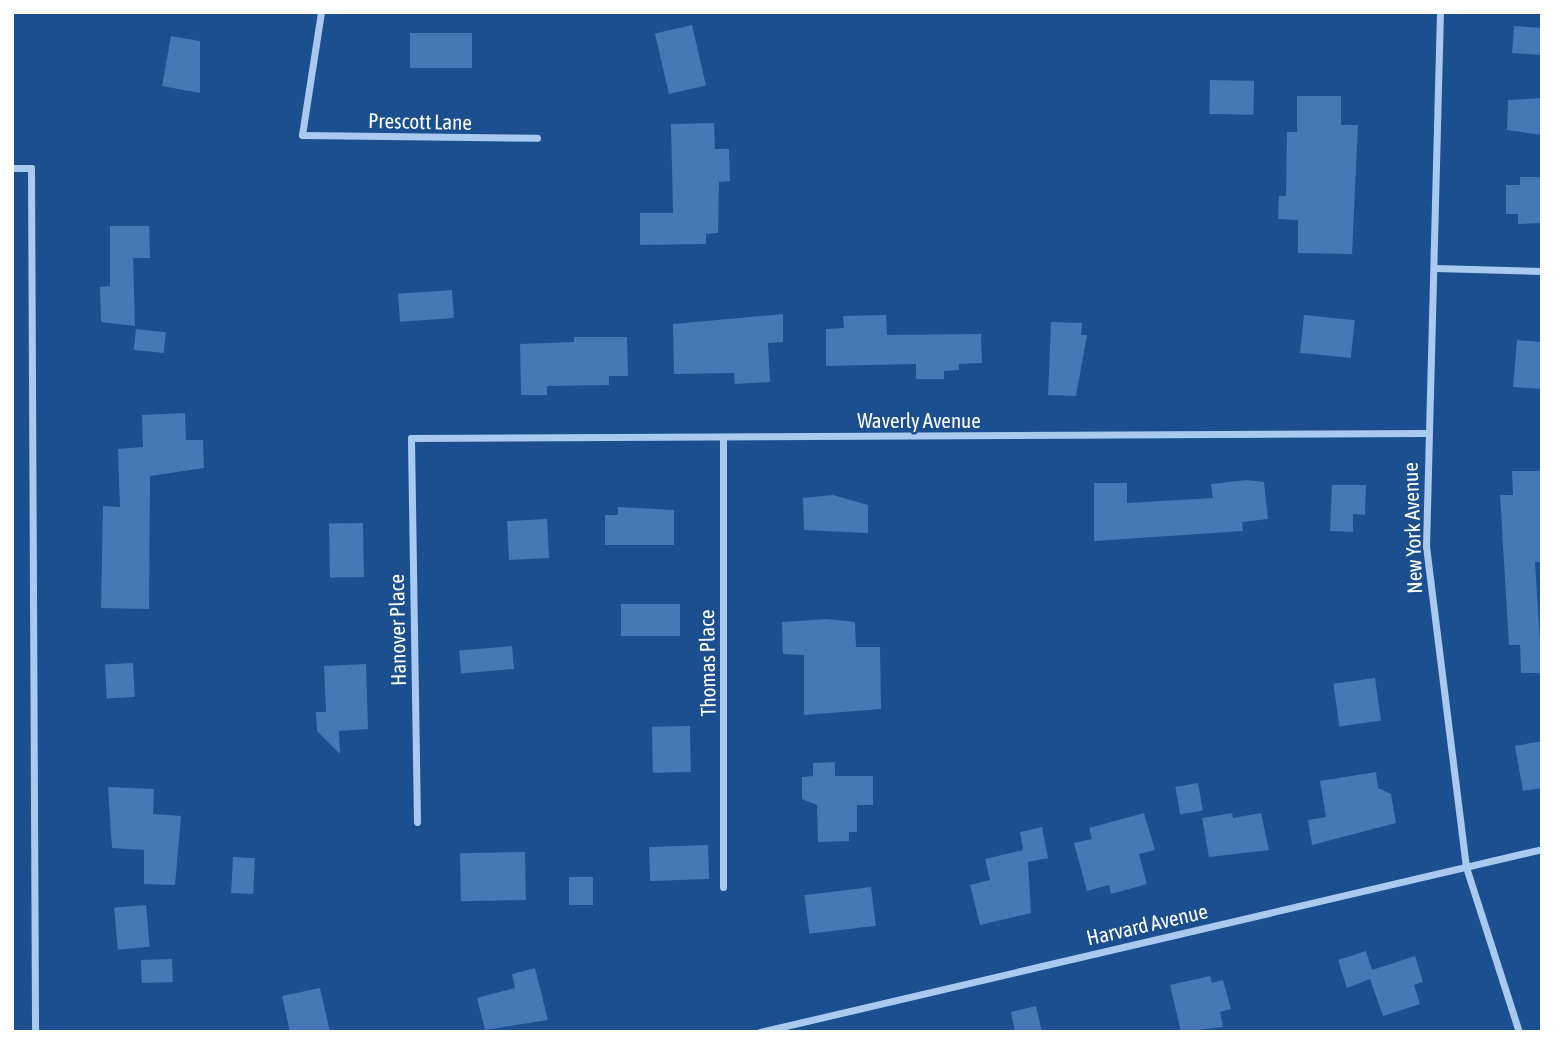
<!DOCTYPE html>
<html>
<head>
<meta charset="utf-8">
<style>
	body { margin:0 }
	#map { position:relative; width:1554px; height:1044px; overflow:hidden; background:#1b4f8f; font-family:"Asap Condensed",sans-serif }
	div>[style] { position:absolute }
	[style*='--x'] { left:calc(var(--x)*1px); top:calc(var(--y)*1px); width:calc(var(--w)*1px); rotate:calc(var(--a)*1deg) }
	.building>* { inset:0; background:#4478b7; transform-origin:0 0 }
	.minor>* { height:7px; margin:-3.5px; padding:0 3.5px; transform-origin:3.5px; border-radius:3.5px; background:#a9c9ee }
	span { translate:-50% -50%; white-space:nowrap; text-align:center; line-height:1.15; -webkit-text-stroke:5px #1b4f8f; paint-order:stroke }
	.street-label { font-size:21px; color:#fff }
	.frame { position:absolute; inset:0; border:14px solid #fff; pointer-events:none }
</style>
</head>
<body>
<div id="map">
	<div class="building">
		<i style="left:692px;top:25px;width:62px;height:38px;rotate:77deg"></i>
		<i style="left:1514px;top:26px;width:28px;height:27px;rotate:4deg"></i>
		<i style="left:410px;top:33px;width:62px;height:35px"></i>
		<i style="clip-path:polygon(171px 36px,200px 41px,200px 93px,162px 86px)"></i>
		<i style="left:1210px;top:80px;width:44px;height:34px;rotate:1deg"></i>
		<i style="clip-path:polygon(1297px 96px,1341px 96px,1341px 125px,1358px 125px,1352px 254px,1298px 253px,1298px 220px,1278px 219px,1279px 196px,1286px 196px,1287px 132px,1297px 132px)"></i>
		<i style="clip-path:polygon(1542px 98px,1542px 135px,1507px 130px,1508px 100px)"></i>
		<i style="clip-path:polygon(714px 123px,715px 149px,729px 149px,730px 181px,719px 182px,718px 233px,706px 234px,706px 244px,640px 245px,640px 213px,673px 213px,671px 124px)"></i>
		<i style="clip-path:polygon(1520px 177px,1542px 177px,1542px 223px,1518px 224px,1518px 214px,1506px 214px,1506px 185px,1520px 185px)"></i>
		<i style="clip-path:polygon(110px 226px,149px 226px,150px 258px,133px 258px,135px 326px,101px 322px,100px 287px,110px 286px)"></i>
		<i style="left:452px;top:290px;width:28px;height:54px;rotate:86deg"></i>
		<i style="clip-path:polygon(783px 314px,783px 342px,768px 343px,770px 382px,735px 384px,734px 373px,674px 374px,673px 324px)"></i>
		<i style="clip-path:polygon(886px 315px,887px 335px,981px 334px,982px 363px,959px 364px,959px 370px,944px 371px,944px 379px,916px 379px,916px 364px,826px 366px,826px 329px,844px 328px,843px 316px)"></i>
		<i style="left:1304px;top:315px;width:51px;height:38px;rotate:6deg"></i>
		<i style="clip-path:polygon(1051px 322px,1082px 323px,1081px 335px,1087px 335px,1076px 396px,1048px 395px)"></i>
		<i style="left:136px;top:329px;width:30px;height:21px;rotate:6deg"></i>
		<i style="clip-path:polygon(574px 337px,627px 337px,628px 376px,609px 376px,609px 385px,547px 386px,547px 395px,521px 395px,520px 344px,574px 342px)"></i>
		<i style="clip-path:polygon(1517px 340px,1542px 342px,1542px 389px,1513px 387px)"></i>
		<i style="clip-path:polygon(185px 413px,186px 440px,203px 440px,204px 468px,150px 476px,149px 609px,101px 608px,103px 506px,120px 507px,118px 449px,143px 447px,142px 415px)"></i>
		<i style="clip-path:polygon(1512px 471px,1542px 471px,1540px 562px,1535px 562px,1542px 673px,1521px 673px,1520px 645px,1509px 645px,1500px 495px,1513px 495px)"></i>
		<i style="clip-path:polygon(1247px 480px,1264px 482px,1268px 519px,1242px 522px,1243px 531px,1094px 541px,1094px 483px,1127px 483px,1127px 503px,1213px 498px,1211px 484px)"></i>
		<i style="clip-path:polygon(1332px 485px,1366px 485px,1365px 515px,1353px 514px,1353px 532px,1330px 531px)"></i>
		<i style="clip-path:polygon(833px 495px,868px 505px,868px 533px,804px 530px,803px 498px)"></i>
		<i style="clip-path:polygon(618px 507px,674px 510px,674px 545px,605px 545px,605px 515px,618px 515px)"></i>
		<i style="left:547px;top:519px;width:39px;height:40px;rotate:87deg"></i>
		<i style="left:363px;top:523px;width:54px;height:34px;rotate:89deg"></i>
		<i style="left:621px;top:604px;width:59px;height:32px"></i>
		<i style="clip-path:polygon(827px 619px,855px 622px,856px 647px,880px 647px,881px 709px,804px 715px,804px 655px,783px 654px,782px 622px)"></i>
		<i style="left:512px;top:646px;width:23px;height:53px;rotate:85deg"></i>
		<i style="left:133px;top:663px;width:34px;height:28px;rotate:87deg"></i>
		<i style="clip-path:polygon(366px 664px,368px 729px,339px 731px,340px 754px,317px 731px,316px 712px,326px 712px,324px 666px)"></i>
		<i style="left:1375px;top:678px;width:43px;height:42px;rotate:82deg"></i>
		<i style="left:690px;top:726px;width:46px;height:38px;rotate:89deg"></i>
		<i style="clip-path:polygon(1542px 741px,1542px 788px,1523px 791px,1515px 746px)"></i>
		<i style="clip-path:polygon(835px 762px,835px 776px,873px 776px,873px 805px,857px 805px,857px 832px,849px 832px,849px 841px,818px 842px,817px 805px,802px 799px,802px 777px,813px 776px,813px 763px)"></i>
		<i style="clip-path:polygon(1376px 772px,1378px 788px,1391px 794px,1396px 823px,1312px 845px,1308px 820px,1326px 817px,1320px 781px)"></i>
		<i style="left:1198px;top:783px;width:28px;height:23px;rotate:80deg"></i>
		<i style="clip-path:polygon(108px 787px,154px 789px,153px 814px,181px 816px,175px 885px,144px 884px,144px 850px,112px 848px)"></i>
		<i style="clip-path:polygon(1144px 813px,1155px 850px,1139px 854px,1147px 884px,1111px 894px,1109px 885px,1087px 891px,1074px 843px,1092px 839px,1089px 828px)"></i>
		<i style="clip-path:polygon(1232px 813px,1233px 818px,1261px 813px,1269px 850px,1209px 857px,1202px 818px)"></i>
		<i style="clip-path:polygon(1042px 827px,1048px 858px,1028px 862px,1031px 913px,980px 925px,970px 885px,990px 880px,985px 859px,1023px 850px,1020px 832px)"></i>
		<i style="left:708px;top:845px;width:34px;height:59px;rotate:88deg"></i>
		<i style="left:525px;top:852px;width:48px;height:65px;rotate:89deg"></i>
		<i style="left:233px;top:857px;width:22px;height:36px;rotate:3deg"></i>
		<i style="left:593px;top:877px;width:28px;height:24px;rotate:90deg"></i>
		<i style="left:871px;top:887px;width:39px;height:67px;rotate:83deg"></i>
		<i style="left:146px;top:905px;width:42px;height:32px;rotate:85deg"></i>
		<i style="clip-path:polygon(1366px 951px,1372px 970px,1415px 956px,1423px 982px,1414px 985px,1420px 1004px,1383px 1016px,1370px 979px,1347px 988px,1338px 960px)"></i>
		<i style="left:172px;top:959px;width:23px;height:31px;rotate:88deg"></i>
		<i style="clip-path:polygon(535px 968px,548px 1020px,485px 1030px,477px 998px,515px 988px,512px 974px)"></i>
		<i style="clip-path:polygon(1210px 976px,1212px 983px,1223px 980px,1231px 1009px,1220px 1012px,1223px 1027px,1181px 1032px,1170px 985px)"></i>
		<i style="clip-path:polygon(320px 988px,330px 1032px,290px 1032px,282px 996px)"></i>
		<i style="clip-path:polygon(1036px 1006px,1042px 1032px,1015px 1032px,1011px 1012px)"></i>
	</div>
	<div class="minor">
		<i style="--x:321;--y:12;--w:124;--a:98.8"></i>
		<i style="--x:302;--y:135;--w:235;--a:0.7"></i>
		<i style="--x:1440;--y:12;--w:534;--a:91.5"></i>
		<i style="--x:1426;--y:546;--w:323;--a:82.9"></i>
		<i style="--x:1466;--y:867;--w:173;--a:72.2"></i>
		<i style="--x:12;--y:168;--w:19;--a:0"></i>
		<i style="--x:31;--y:168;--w:864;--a:89.73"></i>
		<i style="--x:1435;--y:268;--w:107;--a:1.6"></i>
		<i style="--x:723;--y:438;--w:449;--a:90"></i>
		<i style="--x:417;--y:822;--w:384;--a:-90.9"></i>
		<i style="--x:411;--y:438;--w:1016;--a:-0.28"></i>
		<i style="--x:760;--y:1032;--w:803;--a:-13.17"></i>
	</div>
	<div class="street-label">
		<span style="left:420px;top:121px;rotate:1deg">Prescott Lane</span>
		<span style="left:919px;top:420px">Waverly Avenue</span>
		<span style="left:1412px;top:528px;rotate:-92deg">New York Avenue</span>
		<span style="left:397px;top:630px;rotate:-91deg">Hanover Place</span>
		<span style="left:707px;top:663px;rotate:-91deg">Thomas Place</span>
		<span style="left:1147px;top:924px;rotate:-13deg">Harvard Avenue</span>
	</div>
	<div class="frame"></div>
</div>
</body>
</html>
